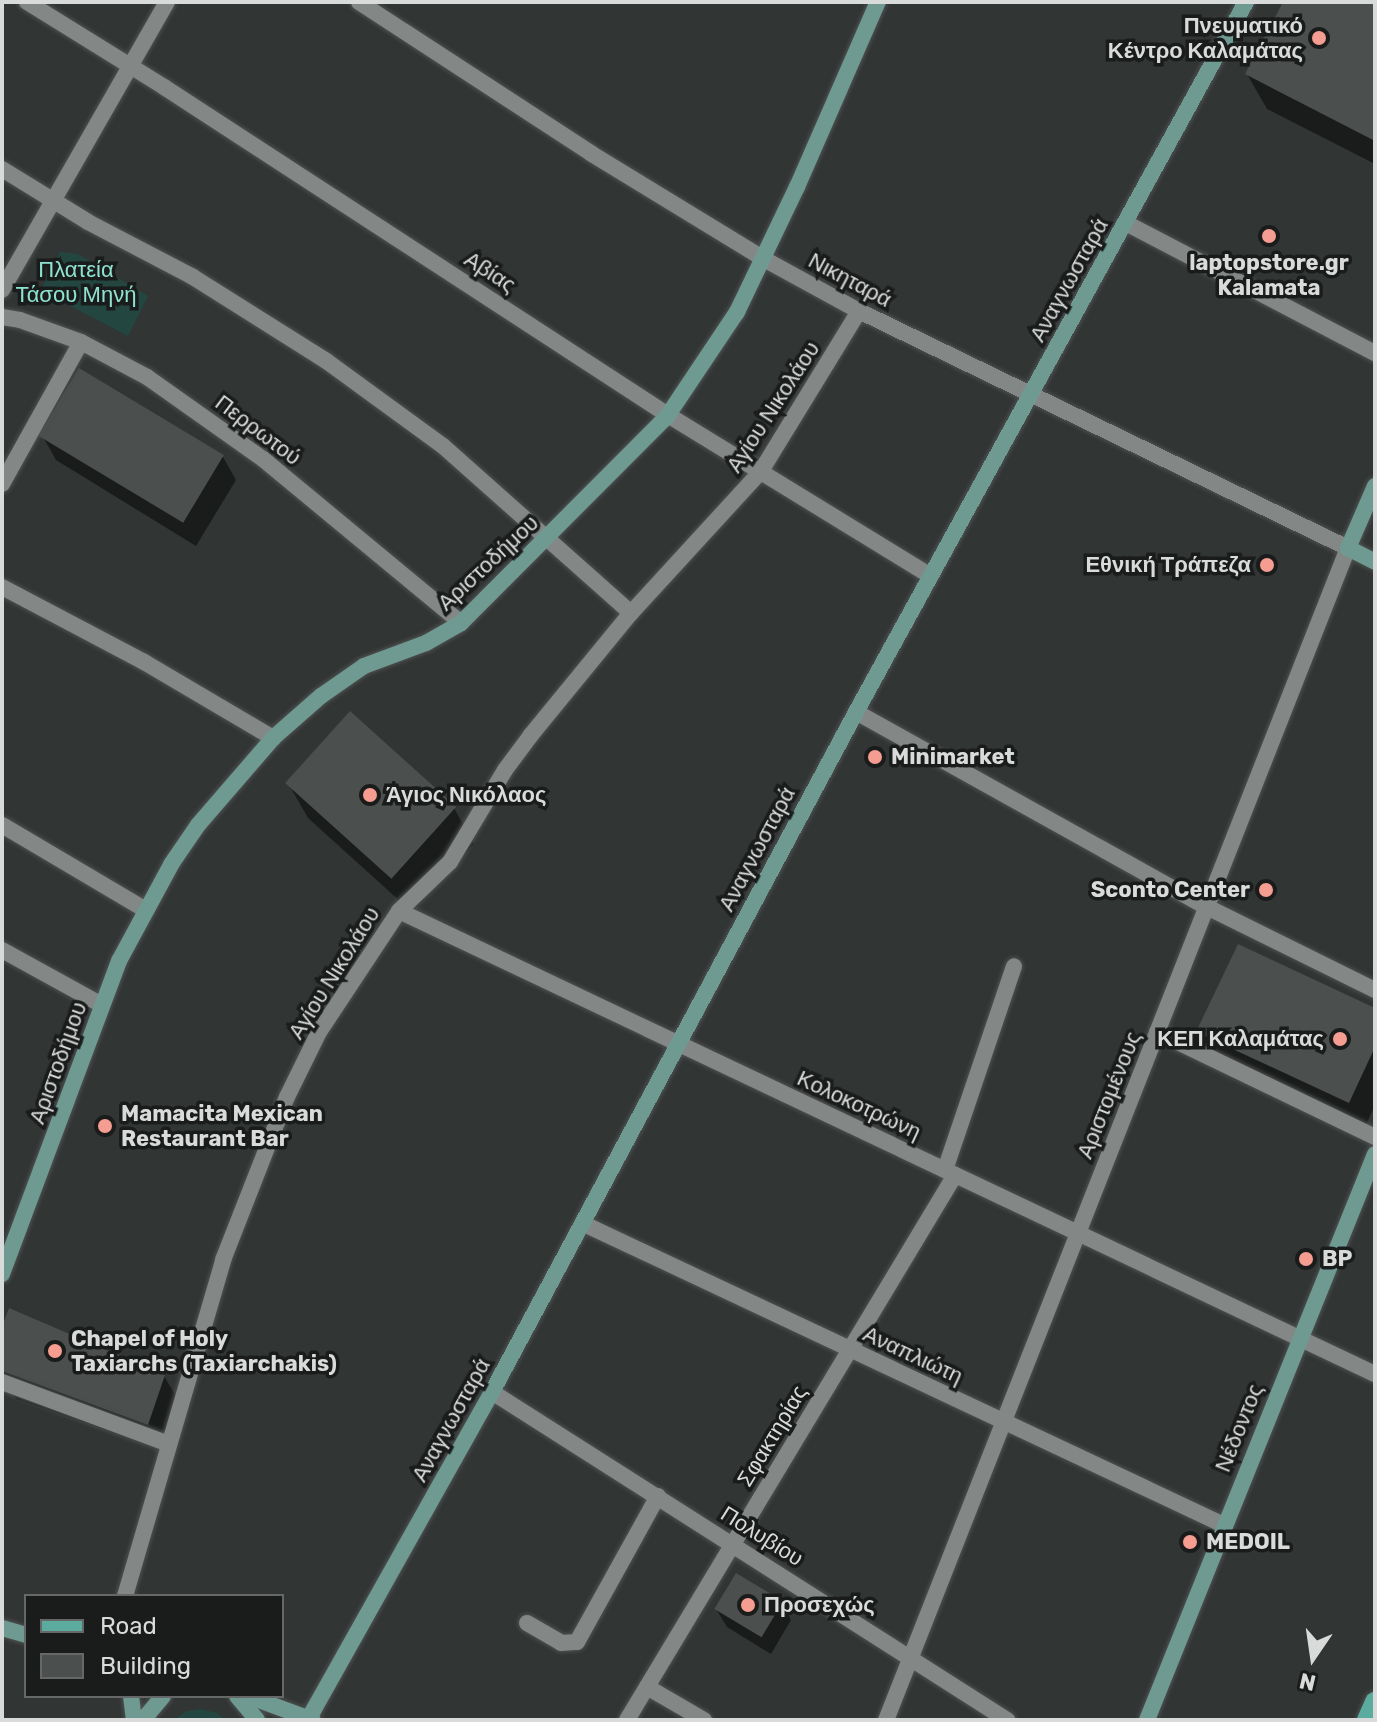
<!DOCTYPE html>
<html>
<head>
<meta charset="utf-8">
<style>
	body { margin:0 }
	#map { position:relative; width:1377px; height:1722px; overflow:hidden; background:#313534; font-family:Rubik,sans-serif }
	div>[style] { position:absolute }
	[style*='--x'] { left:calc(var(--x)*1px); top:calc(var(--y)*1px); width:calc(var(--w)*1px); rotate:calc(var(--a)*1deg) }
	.green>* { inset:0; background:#234740 }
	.shadow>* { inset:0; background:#0007 }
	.building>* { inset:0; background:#4b4f4e; transform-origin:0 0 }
	.roads { filter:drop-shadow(0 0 2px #4e5150) drop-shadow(0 0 2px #4e5150) }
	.street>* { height:16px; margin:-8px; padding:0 8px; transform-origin:8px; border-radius:8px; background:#838887 }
	.secondary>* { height:16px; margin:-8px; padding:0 8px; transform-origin:8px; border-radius:8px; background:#6f9a92 }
	.primary>* { height:20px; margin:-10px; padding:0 10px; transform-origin:10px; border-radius:10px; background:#5bac9e }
	.dots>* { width:22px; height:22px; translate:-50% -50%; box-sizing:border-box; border:4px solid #1a1c1b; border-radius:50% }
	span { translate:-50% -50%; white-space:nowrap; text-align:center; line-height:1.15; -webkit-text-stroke:7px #1a1c1b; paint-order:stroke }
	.poi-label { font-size:22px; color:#d8dbda; font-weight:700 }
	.right { translate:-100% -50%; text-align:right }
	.left { translate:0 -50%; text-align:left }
	.park-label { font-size:22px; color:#8ee2d0 }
	.street-label { font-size:22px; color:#d8dbda }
	.frame { position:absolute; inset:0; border:4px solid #d8dbda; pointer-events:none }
	.legend { position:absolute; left:24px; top:1594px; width:260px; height:104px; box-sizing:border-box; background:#1a1c1b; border:2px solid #666867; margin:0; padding:10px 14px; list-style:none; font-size:24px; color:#d8dbda }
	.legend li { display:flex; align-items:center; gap:16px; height:40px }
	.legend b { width:40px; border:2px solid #666867 }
	.north { position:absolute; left:1273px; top:1618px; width:80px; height:80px; -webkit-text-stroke:6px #1a1c1b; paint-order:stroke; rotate:193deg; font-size:22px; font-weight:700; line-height:32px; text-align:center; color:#d8dbda }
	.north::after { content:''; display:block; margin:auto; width:28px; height:36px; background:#d8dbda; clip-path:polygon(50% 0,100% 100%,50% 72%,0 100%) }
</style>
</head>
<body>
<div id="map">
	<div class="green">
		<i style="clip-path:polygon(60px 252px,78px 254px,148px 296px,128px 336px,59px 300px,42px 287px)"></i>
		<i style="clip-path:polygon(200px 1709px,217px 1713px,226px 1720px,173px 1720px,187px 1711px)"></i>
	</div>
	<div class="shadow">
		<i style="clip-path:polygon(1286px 2px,1375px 2px,1375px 164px,1267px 109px,1247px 74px)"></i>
		<i style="clip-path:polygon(43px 437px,223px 457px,236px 480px,196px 546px,56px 460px)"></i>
		<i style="clip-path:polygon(288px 783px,454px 808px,474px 844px,412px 912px,308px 818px)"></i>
		<i style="clip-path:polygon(1375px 1010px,1375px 1105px,1364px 1129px,1214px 1059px,1199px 1032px)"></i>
		<i style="clip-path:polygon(2px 1333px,164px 1376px,180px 1403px,164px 1450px,16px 1399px,2px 1376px)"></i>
		<i style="clip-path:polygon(781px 1602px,791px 1620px,771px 1654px,727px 1627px,716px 1609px)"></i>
	</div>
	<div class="building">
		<i style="clip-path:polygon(1283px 2px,1375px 2px,1375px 141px,1245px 74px)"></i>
		<i style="left:79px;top:368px;width:169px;height:79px;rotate:31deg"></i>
		<i style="left:350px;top:711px;width:143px;height:97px;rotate:42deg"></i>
		<i style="clip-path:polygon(1238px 944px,1375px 1008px,1375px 1047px,1349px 1103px,1196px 1032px)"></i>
		<i style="clip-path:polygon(9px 1308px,165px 1375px,148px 1425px,2px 1371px,2px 1327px)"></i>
		<i style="left:736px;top:1573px;width:55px;height:42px;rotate:31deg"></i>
	</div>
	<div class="roads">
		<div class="street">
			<i style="--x:27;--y:2;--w:161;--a:31.8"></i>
			<i style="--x:164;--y:87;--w:601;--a:33.06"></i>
			<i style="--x:668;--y:415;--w:308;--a:31.5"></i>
			<i style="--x:359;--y:2;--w:278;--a:33.1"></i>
			<i style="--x:592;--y:154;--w:202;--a:31.4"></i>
			<i style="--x:764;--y:259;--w:108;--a:28.7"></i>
			<i style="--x:859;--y:311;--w:543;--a:25.86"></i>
			<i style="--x:1348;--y:548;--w:1260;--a:111.51"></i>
			<i style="--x:2;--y:169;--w:101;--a:31.6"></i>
			<i style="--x:88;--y:222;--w:119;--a:27.6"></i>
			<i style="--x:193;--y:277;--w:156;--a:32.2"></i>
			<i style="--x:325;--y:360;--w:146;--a:36.1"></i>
			<i style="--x:443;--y:446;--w:251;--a:41.6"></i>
			<i style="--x:1126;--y:223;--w:281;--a:27.6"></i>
			<i style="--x:2;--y:290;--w:332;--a:-60.2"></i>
			<i style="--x:2;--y:317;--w:18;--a:9"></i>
			<i style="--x:20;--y:320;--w:65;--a:19.8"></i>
			<i style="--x:81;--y:342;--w:75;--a:27.9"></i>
			<i style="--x:147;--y:377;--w:142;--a:35.3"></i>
			<i style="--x:263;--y:459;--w:257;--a:39.6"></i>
			<i style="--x:2;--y:484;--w:162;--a:-60.9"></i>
			<i style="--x:2;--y:587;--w:161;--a:27.8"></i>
			<i style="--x:144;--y:662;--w:150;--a:30.5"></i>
			<i style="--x:856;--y:712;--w:402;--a:29.1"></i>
			<i style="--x:1207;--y:907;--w:187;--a:26.3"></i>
			<i style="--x:2;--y:825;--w:167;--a:30.6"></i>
			<i style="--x:399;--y:911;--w:1080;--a:25.38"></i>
			<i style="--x:2;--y:950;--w:114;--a:28.8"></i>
			<i style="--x:1157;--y:1032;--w:242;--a:25.7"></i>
			<i style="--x:945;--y:1170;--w:215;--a:-71.3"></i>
			<i style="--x:584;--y:1224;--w:707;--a:25.19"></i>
			<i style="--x:2;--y:1382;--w:178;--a:20.4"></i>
			<i style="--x:492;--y:1392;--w:611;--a:32.49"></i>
			<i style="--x:125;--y:1596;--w:350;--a:-73.7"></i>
			<i style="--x:223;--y:1260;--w:175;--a:-68.6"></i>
			<i style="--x:287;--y:1097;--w:72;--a:-63.8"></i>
			<i style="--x:319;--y:1032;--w:145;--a:-56.5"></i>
			<i style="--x:399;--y:911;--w:71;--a:-43.9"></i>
			<i style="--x:450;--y:862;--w:107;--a:-59.1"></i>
			<i style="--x:505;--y:770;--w:44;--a:-53.4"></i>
			<i style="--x:531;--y:735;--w:158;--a:-50.7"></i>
			<i style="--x:631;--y:613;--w:193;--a:-47.5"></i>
			<i style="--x:761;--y:471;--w:188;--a:-58.5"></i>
			<i style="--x:527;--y:1623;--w:39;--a:30"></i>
			<i style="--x:561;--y:1643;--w:16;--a:-4"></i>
			<i style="--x:577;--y:1642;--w:167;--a:-61"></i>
			<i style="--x:647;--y:1687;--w:66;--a:30.1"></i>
			<i style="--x:627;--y:1720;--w:636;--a:-58.96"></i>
		</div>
		<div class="secondary">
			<i style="--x:1375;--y:486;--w:68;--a:113.5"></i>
			<i style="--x:1348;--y:548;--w:30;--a:27"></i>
			<i style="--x:2;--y:1274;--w:334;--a:-69.5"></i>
			<i style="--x:119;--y:961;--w:111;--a:-61.6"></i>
			<i style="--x:172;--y:863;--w:46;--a:-55.6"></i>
			<i style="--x:198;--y:825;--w:115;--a:-49.2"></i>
			<i style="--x:273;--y:738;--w:64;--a:-41.2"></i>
			<i style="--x:321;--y:696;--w:52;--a:-34.9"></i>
			<i style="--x:364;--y:666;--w:66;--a:-20.4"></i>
			<i style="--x:426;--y:643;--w:40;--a:-29.7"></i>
			<i style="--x:461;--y:623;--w:293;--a:-45.1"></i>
			<i style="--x:668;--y:415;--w:124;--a:-56.2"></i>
			<i style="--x:737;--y:312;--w:139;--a:-64.4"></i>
			<i style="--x:797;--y:187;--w:202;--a:-66.4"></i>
			<i style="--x:2;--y:1628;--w:25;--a:16"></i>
			<i style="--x:131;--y:1696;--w:24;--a:83"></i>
			<i style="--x:237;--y:1696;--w:31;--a:50"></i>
			<i style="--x:248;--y:1696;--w:69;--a:20.3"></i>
			<i style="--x:309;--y:1718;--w:374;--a:-60.7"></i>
			<i style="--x:492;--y:1392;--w:771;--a:-61.84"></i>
			<i style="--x:856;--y:712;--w:810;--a:-61.22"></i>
			<i style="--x:143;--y:1720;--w:31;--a:-50"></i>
			<i style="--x:1147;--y:1720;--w:610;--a:-68.06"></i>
		</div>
		<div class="primary">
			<i style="--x:1367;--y:1720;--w:20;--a:-66"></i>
		</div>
	</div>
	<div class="dots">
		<i style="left:1319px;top:38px;background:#f59d90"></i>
		<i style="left:1269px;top:236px;background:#f59d90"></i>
		<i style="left:1267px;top:565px;background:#f59d90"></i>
		<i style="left:875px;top:757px;background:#f59d90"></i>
		<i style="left:370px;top:795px;background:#f59d90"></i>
		<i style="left:1266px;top:890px;background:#f59d90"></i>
		<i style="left:1340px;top:1039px;background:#f59d90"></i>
		<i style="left:105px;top:1126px;background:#f59d90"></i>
		<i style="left:1306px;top:1259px;background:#f59d90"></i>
		<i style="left:55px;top:1351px;background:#f59d90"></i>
		<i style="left:1190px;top:1542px;background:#f59d90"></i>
		<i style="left:748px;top:1605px;background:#f59d90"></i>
	</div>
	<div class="poi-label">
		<span class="right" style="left:1303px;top:38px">Πνευματικό<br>Κέντρο Καλαμάτας</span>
		<span style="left:1269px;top:275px">laptopstore.gr<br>Kalamata</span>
		<span class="right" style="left:1251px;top:565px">Εθνική Τράπεζα</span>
		<span class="left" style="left:891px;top:757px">Minimarket</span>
		<span class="left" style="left:386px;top:795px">Άγιος Νικόλαος</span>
		<span class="right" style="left:1250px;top:890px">Sconto Center</span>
		<span class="right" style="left:1324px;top:1039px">ΚΕΠ Καλαμάτας</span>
		<span class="left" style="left:121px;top:1126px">Mamacita Mexican<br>Restaurant Bar</span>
		<span class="left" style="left:1322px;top:1259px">BP</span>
		<span class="left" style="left:71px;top:1351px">Chapel of Holy<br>Taxiarchs (Taxiarchakis)</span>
		<span class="left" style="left:1206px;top:1542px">MEDOIL</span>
		<span class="left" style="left:764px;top:1605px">Προσεχώς</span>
	</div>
	<div class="park-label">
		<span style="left:76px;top:282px">Πλατεία<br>Τάσου Μηνή</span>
	</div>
	<div class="street-label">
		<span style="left:490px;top:272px;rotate:33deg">Αβίας</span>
		<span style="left:850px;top:280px;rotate:28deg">Νικηταρά</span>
		<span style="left:1069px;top:280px;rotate:-61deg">Αναγνωσταρά</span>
		<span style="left:773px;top:407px;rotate:-57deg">Αγίου Νικολάου</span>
		<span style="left:258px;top:430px;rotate:37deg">Περρωτού</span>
		<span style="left:488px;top:563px;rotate:-43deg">Αριστοδήμου</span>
		<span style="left:757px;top:849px;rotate:-62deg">Αναγνωσταρά</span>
		<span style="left:334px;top:973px;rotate:-58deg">Αγίου Νικολάου</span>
		<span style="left:58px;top:1063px;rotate:-70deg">Αριστοδήμου</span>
		<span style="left:1109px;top:1095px;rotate:-68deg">Αριστομένους</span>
		<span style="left:859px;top:1105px;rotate:25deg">Κολοκοτρώνη</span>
		<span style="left:913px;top:1355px;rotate:25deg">Αναπλιώτη</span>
		<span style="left:451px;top:1420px;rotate:-61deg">Αναγνωσταρά</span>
		<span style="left:1239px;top:1428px;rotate:-68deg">Νέδοντος</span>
		<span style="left:772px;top:1436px;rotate:-59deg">Σφακτηρίας</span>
		<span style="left:762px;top:1536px;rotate:32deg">Πολυβίου</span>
	</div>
	<div class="frame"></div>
	<ul class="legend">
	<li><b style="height:10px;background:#5bac9e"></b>Road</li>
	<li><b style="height:22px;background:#4b4f4e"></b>Building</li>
	</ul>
	<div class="north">N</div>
</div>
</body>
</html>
